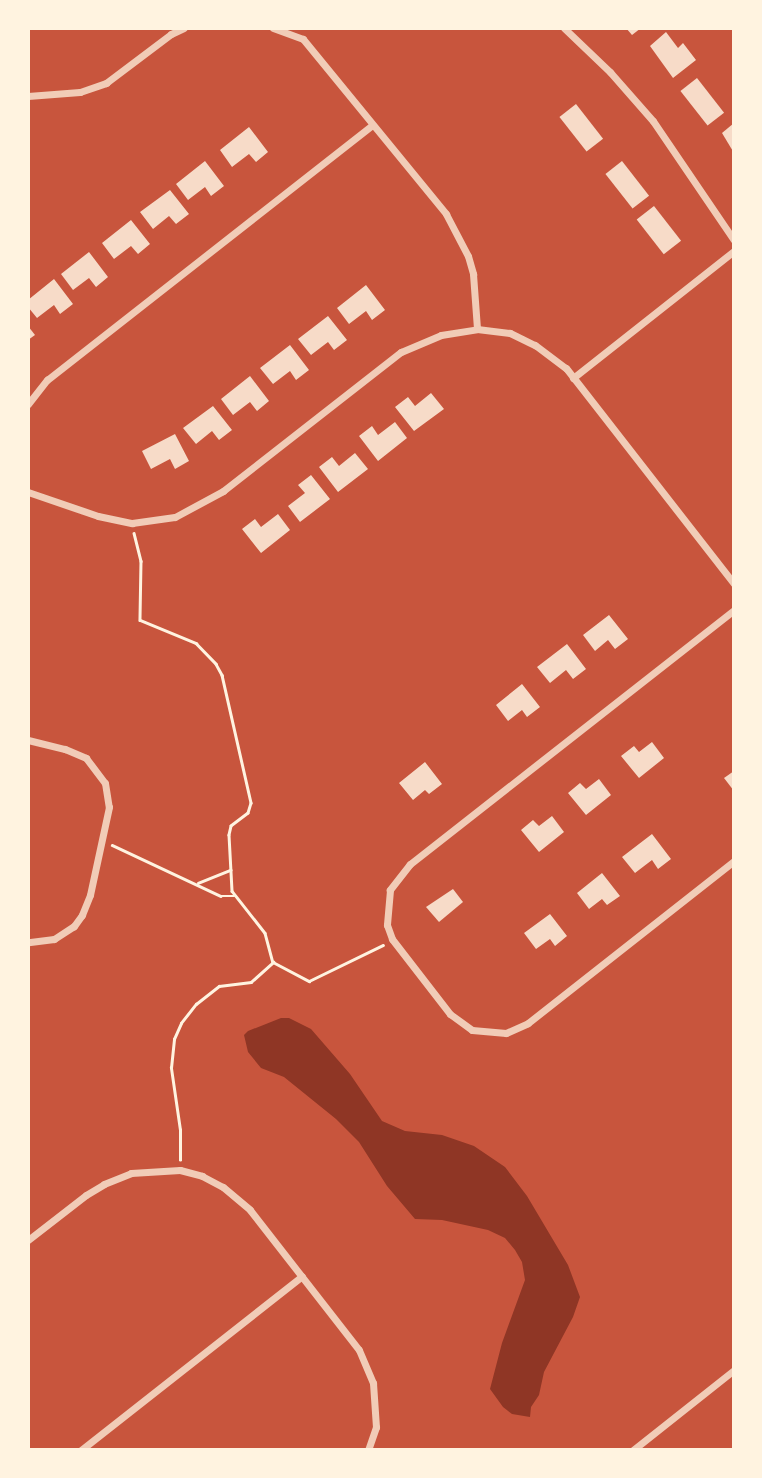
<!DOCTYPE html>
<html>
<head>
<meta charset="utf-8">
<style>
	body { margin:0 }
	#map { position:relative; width:762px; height:1478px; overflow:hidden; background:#c8553d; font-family:"Open Sans",sans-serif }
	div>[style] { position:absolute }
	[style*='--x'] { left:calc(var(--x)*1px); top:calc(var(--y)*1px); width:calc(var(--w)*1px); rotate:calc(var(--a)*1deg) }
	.water>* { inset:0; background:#8f3625 }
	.building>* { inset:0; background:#f7dbc8; transform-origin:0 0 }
	.path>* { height:2.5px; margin:-1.25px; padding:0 1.25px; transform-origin:1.25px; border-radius:1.25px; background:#fff3e0 }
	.minor>* { height:7px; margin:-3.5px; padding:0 3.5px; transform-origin:3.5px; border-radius:3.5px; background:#f1ccb7 }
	span { translate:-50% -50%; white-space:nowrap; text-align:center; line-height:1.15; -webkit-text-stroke:5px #fff3e0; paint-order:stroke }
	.frame { position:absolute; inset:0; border:30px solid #fff3e0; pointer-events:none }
</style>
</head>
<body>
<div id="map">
	<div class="water">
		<i style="clip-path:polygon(281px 1018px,289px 1018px,311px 1029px,350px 1074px,382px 1121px,405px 1131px,442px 1135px,474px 1146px,505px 1167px,527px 1196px,568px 1265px,580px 1297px,573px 1317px,544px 1372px,539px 1395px,531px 1407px,530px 1417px,512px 1414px,503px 1407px,490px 1389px,502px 1343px,525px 1280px,522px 1262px,515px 1250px,505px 1238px,488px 1230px,442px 1220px,415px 1219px,387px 1186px,359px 1142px,336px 1119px,284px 1077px,261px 1068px,248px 1052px,244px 1035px,248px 1031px)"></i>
	</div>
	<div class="building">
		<i style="clip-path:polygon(626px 28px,641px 28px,632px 35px)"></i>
		<i style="clip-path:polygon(666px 32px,678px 48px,683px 43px,696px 60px,673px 78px,650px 46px)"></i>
		<i style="left:697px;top:78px;width:44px;height:21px;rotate:52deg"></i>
		<i style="left:576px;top:104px;width:44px;height:21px;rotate:52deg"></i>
		<i style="clip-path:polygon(734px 123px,734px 153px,722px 133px)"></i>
		<i style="clip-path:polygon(249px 127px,268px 152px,256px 162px,249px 154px,232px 167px,220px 150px)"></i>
		<i style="clip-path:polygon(205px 161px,224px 186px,211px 196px,205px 187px,188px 200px,176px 184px)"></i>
		<i style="left:622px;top:161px;width:44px;height:21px;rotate:52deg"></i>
		<i style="clip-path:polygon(170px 190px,189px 214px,176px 224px,169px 216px,153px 229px,140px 212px)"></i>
		<i style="left:654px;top:206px;width:44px;height:22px;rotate:52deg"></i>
		<i style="clip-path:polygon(131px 220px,150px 244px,138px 254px,131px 246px,114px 259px,102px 243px)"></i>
		<i style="clip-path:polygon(89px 252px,108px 277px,96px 287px,89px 278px,73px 290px,61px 274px)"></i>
		<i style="clip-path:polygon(54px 279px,73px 304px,60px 314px,54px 305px,37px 318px,28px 307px,28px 300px)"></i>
		<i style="clip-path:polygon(366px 285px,385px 310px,372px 320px,366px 311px,349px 324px,337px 308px)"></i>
		<i style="clip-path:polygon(328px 316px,347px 340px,334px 350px,328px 342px,311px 355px,298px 339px)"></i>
		<i style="clip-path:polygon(28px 326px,35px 335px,28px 340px)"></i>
		<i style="clip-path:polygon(290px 345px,309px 370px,296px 380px,290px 371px,273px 384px,260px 368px)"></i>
		<i style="clip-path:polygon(250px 376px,269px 401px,257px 411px,250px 402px,233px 415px,221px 399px)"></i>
		<i style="clip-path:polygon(431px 393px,444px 409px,414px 431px,395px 407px,408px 397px,415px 406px)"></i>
		<i style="clip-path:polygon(213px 406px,232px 430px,219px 440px,212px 431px,196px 444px,183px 428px)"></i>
		<i style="clip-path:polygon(395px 422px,407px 438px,378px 461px,359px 436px,372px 426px,378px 435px)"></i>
		<i style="clip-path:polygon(175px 434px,189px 461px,175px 469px,170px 459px,151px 469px,142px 451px)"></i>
		<i style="clip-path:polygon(355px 453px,368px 469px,338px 492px,319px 467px,332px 457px,339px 466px)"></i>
		<i style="clip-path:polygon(311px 475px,330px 499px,300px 522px,288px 506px,305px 493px,298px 485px)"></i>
		<i style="clip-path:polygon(278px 514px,290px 530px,261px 553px,242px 529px,255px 519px,261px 527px)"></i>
		<i style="clip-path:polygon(609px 615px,628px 639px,615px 649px,608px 640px,595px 651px,583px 635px)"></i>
		<i style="clip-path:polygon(567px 644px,586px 669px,573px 679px,566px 670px,550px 683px,537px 667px)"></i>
		<i style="clip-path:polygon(522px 684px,540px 707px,527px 717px,522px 710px,508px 721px,496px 705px)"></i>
		<i style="clip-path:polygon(652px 742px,664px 758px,639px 778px,621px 756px,634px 746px,639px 752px)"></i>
		<i style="clip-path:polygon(425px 762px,442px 784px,429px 794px,425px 790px,413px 800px,399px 783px)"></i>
		<i style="clip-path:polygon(734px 771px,734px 791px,724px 778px)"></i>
		<i style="clip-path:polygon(599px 779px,611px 795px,586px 815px,568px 793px,580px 783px,586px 789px)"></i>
		<i style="clip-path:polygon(552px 816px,564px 832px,539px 852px,521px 830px,533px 820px,539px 826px)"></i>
		<i style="clip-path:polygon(652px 834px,671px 859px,658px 869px,652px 860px,635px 873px,622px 857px)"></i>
		<i style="clip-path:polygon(602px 873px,620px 896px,607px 905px,602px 899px,589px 909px,577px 893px)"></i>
		<i style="clip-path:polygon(453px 889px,463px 902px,439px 922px,426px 907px)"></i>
		<i style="clip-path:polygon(550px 914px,567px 936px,555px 946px,550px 939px,536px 949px,524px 933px)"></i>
	</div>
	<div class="path">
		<i style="--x:134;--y:533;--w:29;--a:76"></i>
		<i style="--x:141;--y:561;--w:59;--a:91"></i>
		<i style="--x:140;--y:620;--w:61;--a:22.3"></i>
		<i style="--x:196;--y:643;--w:29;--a:46"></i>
		<i style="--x:216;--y:664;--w:13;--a:61"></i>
		<i style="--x:222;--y:675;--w:131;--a:77.2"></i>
		<i style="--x:251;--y:803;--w:10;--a:107"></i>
		<i style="--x:248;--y:813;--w:21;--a:143"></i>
		<i style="--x:231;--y:826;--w:9;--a:103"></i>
		<i style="--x:229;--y:835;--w:56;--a:86.9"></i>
		<i style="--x:232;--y:891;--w:53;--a:51.8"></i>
		<i style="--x:265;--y:933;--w:30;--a:75"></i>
		<i style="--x:273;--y:962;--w:41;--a:27.8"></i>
		<i style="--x:309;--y:981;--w:82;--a:-25.9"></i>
		<i style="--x:112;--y:845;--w:120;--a:25.1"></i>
		<i style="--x:221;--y:896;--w:13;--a:0"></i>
		<i style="--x:198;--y:883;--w:35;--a:-22"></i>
		<i style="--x:180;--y:1160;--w:30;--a:-90"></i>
		<i style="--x:180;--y:1130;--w:63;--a:-98.3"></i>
		<i style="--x:171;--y:1068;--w:29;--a:-84"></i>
		<i style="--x:174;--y:1039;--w:17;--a:-66"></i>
		<i style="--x:181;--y:1023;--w:24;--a:-52"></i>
		<i style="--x:196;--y:1004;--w:29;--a:-38"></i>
		<i style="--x:219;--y:986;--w:32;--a:-7"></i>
		<i style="--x:251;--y:982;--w:30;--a:-42"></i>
	</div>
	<div class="minor">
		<i style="--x:273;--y:28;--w:32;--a:20"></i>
		<i style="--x:303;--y:39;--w:226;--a:50.7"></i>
		<i style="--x:446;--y:214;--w:47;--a:62.4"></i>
		<i style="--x:468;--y:256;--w:19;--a:74"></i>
		<i style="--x:473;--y:274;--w:55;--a:85.8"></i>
		<i style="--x:564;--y:28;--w:64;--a:43.7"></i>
		<i style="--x:610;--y:72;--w:65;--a:48.7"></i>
		<i style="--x:653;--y:121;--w:144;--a:55.8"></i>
		<i style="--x:28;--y:96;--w:52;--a:-4.4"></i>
		<i style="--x:80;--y:92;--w:28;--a:-19"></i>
		<i style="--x:106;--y:83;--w:81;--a:-37"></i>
		<i style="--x:171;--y:34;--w:14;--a:-25"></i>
		<i style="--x:573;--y:378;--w:205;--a:-38.3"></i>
		<i style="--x:28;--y:404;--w:31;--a:-52"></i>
		<i style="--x:47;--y:380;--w:413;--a:-38.1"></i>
		<i style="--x:28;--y:492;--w:74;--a:18.9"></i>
		<i style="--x:98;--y:516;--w:35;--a:12"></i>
		<i style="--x:132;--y:523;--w:43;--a:-7.9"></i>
		<i style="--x:175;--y:517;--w:55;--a:-28.4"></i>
		<i style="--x:223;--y:491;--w:226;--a:-38"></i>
		<i style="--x:401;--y:352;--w:43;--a:-23"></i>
		<i style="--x:441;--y:335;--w:36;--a:-9"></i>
		<i style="--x:477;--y:329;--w:33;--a:7"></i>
		<i style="--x:510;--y:333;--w:28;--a:26"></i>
		<i style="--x:535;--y:345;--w:39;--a:37"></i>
		<i style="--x:566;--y:368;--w:274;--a:52.1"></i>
		<i style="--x:734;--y:610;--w:412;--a:141.9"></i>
		<i style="--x:410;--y:864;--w:33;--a:128"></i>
		<i style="--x:390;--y:890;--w:35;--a:95"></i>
		<i style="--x:387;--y:925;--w:15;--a:70"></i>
		<i style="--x:392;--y:939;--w:95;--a:52.3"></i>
		<i style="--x:450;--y:1014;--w:27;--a:36"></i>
		<i style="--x:472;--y:1030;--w:34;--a:5"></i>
		<i style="--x:506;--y:1033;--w:24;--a:-24"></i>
		<i style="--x:528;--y:1023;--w:262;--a:-38.2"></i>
		<i style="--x:28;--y:740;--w:38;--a:14"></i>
		<i style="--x:65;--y:749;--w:23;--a:23"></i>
		<i style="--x:86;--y:758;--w:31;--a:53"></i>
		<i style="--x:105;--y:783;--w:24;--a:81"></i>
		<i style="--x:109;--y:807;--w:90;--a:102.2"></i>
		<i style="--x:90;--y:895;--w:22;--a:112"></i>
		<i style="--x:82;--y:915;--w:14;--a:126"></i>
		<i style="--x:74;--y:926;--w:24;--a:147"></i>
		<i style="--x:54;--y:939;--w:26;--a:173"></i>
		<i style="--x:28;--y:1240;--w:73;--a:-37.8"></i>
		<i style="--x:86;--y:1195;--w:21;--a:-31"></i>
		<i style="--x:104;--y:1184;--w:29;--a:-22"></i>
		<i style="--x:131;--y:1173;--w:49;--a:-3.5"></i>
		<i style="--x:180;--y:1170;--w:23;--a:15"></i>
		<i style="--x:202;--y:1176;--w:24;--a:28"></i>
		<i style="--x:223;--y:1187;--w:35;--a:40"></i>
		<i style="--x:250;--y:1210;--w:177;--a:52.1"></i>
		<i style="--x:359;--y:1350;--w:36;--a:67"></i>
		<i style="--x:373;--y:1383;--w:44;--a:86.1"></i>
		<i style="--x:376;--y:1427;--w:24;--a:109"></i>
		<i style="--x:81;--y:1450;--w:281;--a:-38.2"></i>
		<i style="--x:633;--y:1450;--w:129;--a:-38.4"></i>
	</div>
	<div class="frame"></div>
</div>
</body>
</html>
